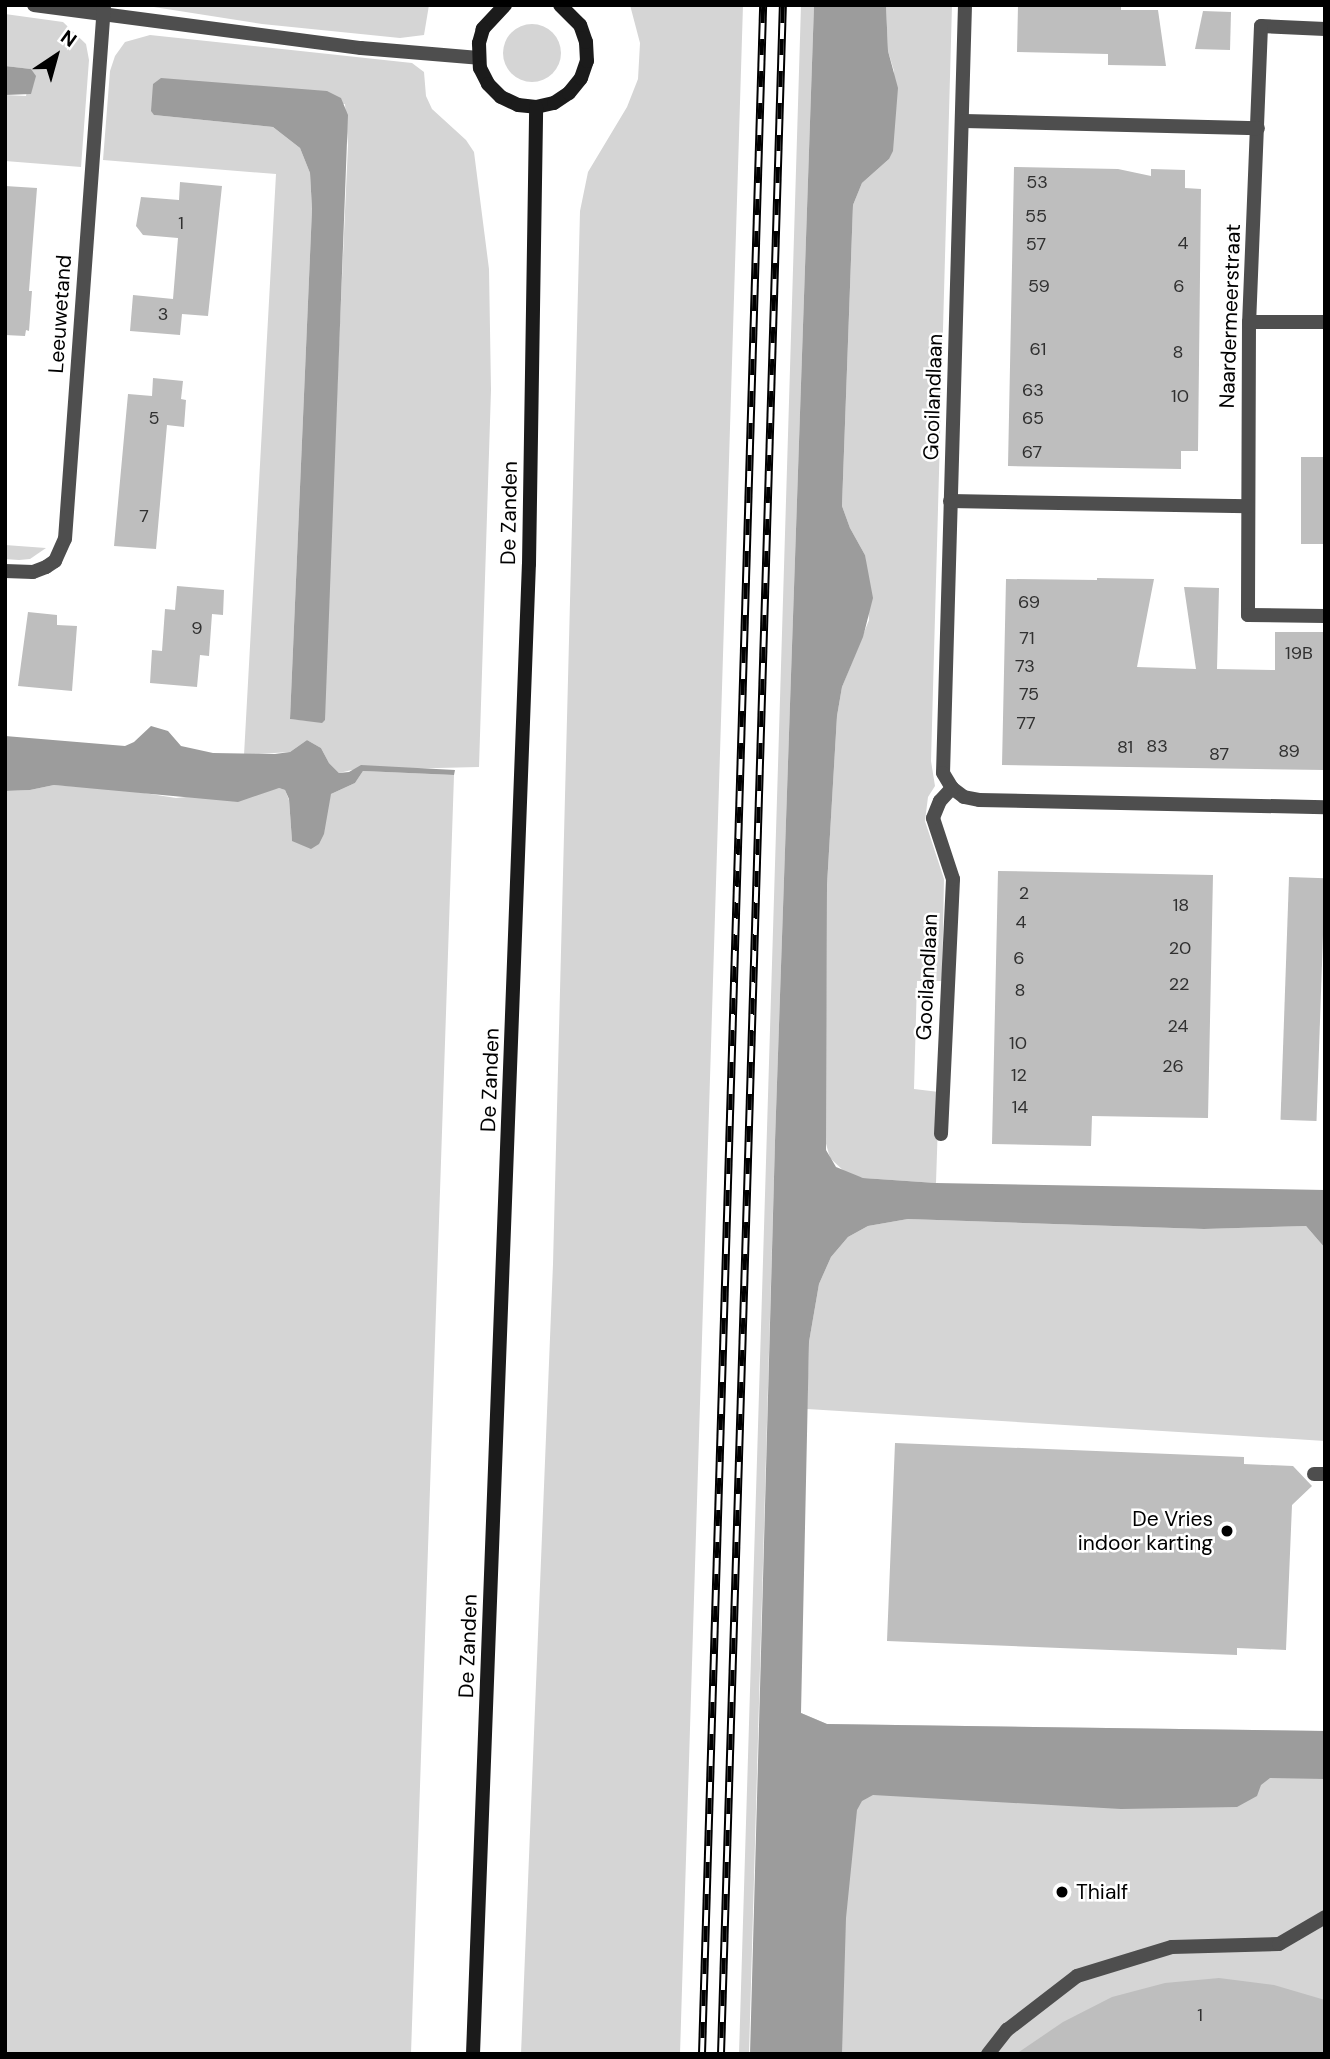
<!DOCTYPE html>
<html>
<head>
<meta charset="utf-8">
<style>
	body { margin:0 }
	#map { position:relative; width:1330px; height:2059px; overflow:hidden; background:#fff; font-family:"DM Sans",sans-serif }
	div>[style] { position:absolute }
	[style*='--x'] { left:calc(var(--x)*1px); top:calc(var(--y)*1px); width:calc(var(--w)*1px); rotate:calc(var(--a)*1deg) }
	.green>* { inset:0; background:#d5d5d5 }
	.round { border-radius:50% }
	.water>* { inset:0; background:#9c9c9c }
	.building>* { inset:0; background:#bebebe; transform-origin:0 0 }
	.lane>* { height:14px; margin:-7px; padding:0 7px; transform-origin:7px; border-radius:7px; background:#4e4e4e }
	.street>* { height:14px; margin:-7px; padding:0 7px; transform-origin:7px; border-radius:7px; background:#4e4e4e }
	.secondary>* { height:14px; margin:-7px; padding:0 7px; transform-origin:7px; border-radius:7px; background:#1b1b1b }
	.rail>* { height:8px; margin-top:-4px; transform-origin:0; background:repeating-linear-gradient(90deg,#fff 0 16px,#000 0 32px); box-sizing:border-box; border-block:2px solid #000 }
	.dots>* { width:19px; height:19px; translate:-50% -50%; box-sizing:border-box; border:4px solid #fff; border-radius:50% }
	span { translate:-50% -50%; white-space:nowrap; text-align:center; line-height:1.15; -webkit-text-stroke:5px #fff; paint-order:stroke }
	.number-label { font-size:18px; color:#303030 }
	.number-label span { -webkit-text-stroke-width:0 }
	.street-label { font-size:21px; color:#000 }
	.poi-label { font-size:21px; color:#000 }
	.right { translate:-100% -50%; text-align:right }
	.left { translate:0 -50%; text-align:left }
	.frame { position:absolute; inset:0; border:7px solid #000; pointer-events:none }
	.north { position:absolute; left:21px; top:21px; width:70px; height:70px; -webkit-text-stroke:5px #fff; paint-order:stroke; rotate:36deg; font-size:19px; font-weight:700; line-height:28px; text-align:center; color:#000 }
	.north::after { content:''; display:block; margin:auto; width:24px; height:32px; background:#000; clip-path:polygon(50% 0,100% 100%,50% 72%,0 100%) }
</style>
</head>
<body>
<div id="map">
	<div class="green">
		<i style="clip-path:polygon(141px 5px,429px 5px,424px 35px,400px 38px,262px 24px)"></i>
		<i style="clip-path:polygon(630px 5px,743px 5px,680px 2054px,521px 2054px,553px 1264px,580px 211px,588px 172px,627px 107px,638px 79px,640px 43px)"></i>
		<i style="clip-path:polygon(801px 5px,814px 5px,775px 1141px,749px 2054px,739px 2054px)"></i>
		<i style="clip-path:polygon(886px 5px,952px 5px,931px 761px,935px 786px,928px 797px,925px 821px,944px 879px,942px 981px,917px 981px,914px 1089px,939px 1092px,936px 1183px,863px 1178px,847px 1174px,830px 1158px,825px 1140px,827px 885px,837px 716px,842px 687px,869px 620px,865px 555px,850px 528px,842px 506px,853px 205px,862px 183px,889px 159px,894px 71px,888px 51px)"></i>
		<i style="clip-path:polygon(5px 14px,63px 22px,86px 44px,89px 60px,81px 167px,5px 161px,5px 95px,26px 96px,31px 69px,5px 66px)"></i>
		<i class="round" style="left:503px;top:24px;width:58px;height:58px"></i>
		<i style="clip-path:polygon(evenodd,150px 35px,412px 63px,424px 72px,426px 96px,432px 109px,466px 140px,474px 152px,489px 269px,491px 390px,479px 767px,352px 770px,339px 773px,329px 763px,321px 748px,307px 740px,290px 752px,244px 755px,276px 174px,103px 160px,110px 71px,115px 56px,125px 42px,150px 35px,345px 104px,348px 145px,322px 722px,290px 719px,312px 209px,310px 173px,300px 148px,273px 127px,154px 115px,345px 104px)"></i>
		<i style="clip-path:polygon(5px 545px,46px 548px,30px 559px,19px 560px,5px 559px)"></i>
		<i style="clip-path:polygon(363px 771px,454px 775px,411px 2054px,5px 2054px,5px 791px,30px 790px,54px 785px,125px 790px,176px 798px,279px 788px,285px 790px,289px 800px,292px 841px,331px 794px,355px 783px)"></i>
		<i style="clip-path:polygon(908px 1219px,1204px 1229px,1306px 1226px,1325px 1248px,1325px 1441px,807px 1409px,809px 1342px,819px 1284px,831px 1257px,848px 1237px,868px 1226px)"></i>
		<i style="clip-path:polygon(801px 1713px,827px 1724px,1325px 1731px,1325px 2054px,796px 2054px)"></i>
	</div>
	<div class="water">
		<i style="clip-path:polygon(814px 5px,886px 5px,888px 51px,898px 88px,893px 151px,889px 159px,862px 183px,853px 205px,842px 506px,850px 528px,865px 555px,873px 598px,863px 637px,842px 687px,837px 716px,827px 885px,826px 1150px,836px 1167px,863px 1178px,936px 1183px,1325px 1190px,1325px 1248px,1306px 1226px,1204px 1229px,908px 1219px,868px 1226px,848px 1237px,831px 1257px,819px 1284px,809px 1342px,801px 1713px,827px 1724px,1325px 1731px,1325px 1779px,1270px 1778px,1261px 1785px,1257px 1796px,1237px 1807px,1121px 1809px,873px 1795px,862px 1801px,857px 1810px,846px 1918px,842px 2054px,750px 2054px,775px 1141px)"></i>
		<i style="clip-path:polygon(5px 66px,31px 69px,36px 76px,31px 94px,5px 95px)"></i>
		<i style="clip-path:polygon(161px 78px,327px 91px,341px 98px,348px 115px,325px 720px,322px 723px,290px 719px,312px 209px,310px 173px,300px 148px,273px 127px,154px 115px,151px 111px,153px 84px)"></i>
		<i style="clip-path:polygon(151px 726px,168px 731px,181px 746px,213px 753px,275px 754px,290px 752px,307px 740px,321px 748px,329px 763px,339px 773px,349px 772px,361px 765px,455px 770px,454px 775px,363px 771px,355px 783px,331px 794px,324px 834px,319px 844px,311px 849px,292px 841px,289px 799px,285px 790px,279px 788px,238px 802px,54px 785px,30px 790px,5px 791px,5px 736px,125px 746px,134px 742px)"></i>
	</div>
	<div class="building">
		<i style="clip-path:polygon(1018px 5px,1121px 5px,1121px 10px,1158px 10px,1166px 66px,1108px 65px,1108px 54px,1017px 52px)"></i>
		<i style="clip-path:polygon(1203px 11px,1231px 12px,1230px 50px,1195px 49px)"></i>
		<i style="clip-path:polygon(1014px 167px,1118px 169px,1151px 176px,1151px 169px,1185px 170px,1185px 188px,1201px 189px,1198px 451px,1181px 451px,1181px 469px,1008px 466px)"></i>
		<i style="clip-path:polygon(180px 182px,222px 186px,208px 316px,182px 314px,180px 335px,130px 331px,133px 295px,173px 299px,178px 238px,143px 235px,136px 226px,141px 197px,179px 200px)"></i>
		<i style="clip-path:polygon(5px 186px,37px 188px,29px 291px,32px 291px,29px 331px,26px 330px,25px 336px,5px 335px)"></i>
		<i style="clip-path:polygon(153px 378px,183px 381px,181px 399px,186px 400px,184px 427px,167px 425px,156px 549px,114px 546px,128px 394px,152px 396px)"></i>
		<i style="left:1301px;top:457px;width:24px;height:87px"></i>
		<i style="clip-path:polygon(1097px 578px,1154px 579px,1137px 667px,1196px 669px,1184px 587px,1219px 588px,1217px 669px,1275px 670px,1275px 632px,1325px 632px,1325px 770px,1002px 765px,1006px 579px,1097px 580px)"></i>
		<i style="clip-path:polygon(177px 586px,224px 590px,223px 615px,212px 614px,209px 656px,200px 655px,197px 687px,150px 683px,152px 650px,162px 651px,165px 609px,175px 610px)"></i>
		<i style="clip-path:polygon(28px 612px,57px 615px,57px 625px,77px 626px,72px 691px,18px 686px)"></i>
		<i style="clip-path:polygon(998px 871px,1213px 875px,1208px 1118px,1092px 1116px,1091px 1146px,992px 1144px)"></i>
		<i style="left:1289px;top:877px;width:36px;height:243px;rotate:2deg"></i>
		<i style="clip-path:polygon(895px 1443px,1244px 1457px,1244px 1464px,1293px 1466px,1312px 1486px,1292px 1505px,1286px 1650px,1237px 1648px,1237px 1655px,887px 1641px)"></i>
		<i style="clip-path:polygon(1219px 1978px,1274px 1985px,1325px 2000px,1325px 2054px,1016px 2054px,1063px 2022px,1112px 1997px,1165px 1983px)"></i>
	</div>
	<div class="lane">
		<i style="--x:988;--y:2054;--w:31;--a:-52"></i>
		<i style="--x:1007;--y:2030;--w:88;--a:-37.6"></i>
		<i style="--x:1077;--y:1976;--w:99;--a:-17"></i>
		<i style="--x:1172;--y:1947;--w:107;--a:-1.6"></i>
		<i style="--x:1279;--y:1944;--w:53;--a:-30.4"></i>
	</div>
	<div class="street">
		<i style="--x:34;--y:5;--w:330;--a:7.5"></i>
		<i style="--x:361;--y:48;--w:118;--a:4.8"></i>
		<i style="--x:965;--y:5;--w:768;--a:91.64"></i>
		<i style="--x:943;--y:773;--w:17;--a:59"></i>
		<i style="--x:952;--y:788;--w:15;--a:37"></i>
		<i style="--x:964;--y:797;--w:15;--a:11"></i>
		<i style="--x:979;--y:800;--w:346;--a:1.2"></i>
		<i style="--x:1325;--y:29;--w:64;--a:-177.3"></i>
		<i style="--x:1261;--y:26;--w:296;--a:92.3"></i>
		<i style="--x:1249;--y:322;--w:293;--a:90.2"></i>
		<i style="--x:1248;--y:615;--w:77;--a:0.7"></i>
		<i style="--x:964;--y:121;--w:294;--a:1.4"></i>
		<i style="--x:1249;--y:322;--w:76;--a:0"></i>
		<i style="--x:950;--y:501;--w:298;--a:1"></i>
		<i style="--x:5;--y:571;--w:28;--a:2"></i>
		<i style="--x:33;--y:572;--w:14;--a:-21"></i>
		<i style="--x:46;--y:567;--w:11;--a:-34"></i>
		<i style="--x:55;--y:561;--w:24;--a:-66"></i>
		<i style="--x:65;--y:539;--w:535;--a:-85.82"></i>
		<i style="--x:941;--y:1134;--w:255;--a:-87.3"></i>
		<i style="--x:953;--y:879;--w:64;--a:-108.2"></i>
		<i style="--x:933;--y:818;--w:18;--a:-68"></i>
		<i style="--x:940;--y:801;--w:18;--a:-47"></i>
		<i style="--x:1314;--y:1474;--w:11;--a:0"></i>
	</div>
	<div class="secondary">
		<i style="--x:505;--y:5;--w:33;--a:133"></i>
		<i style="--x:483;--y:29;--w:15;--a:106"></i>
		<i style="--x:479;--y:43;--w:25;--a:88"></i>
		<i style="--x:480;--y:68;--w:18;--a:63"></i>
		<i style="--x:488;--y:84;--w:18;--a:45"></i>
		<i style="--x:501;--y:97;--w:19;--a:25"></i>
		<i style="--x:518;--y:105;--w:18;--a:6"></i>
		<i style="--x:536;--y:107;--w:18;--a:-13"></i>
		<i style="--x:554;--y:103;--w:18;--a:-34"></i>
		<i style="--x:569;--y:93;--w:19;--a:-51"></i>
		<i style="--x:581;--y:78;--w:18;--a:-71"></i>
		<i style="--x:587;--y:61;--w:19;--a:-93"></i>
		<i style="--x:586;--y:42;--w:18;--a:-109"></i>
		<i style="--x:580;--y:25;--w:28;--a:-135"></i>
		<i style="--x:473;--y:2054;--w:1491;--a:-87.85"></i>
		<i style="--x:529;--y:564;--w:457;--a:-89.1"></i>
	</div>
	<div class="rail">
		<i style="--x:702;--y:2054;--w:2050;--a:-88.29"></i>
		<i style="--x:721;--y:2054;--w:2050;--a:-88.27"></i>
	</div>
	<div class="dots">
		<i style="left:1227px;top:1531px;background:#000"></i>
		<i style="left:1062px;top:1892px;background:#000"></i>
	</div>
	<div class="number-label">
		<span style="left:1037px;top:182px">53</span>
		<span style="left:1036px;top:216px">55</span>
		<span style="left:181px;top:223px">1</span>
		<span style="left:1183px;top:243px">4</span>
		<span style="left:1036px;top:244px">57</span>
		<span style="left:1039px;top:286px">59</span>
		<span style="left:1179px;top:286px">6</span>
		<span style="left:163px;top:314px">3</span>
		<span style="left:1038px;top:349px">61</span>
		<span style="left:1178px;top:352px">8</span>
		<span style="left:1033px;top:390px">63</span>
		<span style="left:1180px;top:396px">10</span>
		<span style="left:154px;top:418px">5</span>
		<span style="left:1033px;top:418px">65</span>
		<span style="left:1032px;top:452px">67</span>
		<span style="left:144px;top:516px">7</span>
		<span style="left:1029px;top:602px">69</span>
		<span style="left:197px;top:628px">9</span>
		<span style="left:1027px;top:638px">71</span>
		<span style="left:1299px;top:653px">19B</span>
		<span style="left:1025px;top:666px">73</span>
		<span style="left:1029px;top:694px">75</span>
		<span style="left:1026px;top:723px">77</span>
		<span style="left:1157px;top:746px">83</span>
		<span style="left:1125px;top:747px">81</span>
		<span style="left:1289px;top:751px">89</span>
		<span style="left:1219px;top:754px">87</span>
		<span style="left:1024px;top:893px">2</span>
		<span style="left:1181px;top:905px">18</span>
		<span style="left:1021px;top:922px">4</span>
		<span style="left:1180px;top:948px">20</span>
		<span style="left:1019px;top:958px">6</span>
		<span style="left:1179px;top:984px">22</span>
		<span style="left:1020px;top:990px">8</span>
		<span style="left:1178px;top:1026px">24</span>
		<span style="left:1018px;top:1043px">10</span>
		<span style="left:1173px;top:1066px">26</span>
		<span style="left:1019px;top:1075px">12</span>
		<span style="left:1020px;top:1107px">14</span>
		<span style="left:1200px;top:2015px">1</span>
	</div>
	<div class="street-label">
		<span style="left:60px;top:314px;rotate:-86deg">Leeuwetand</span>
		<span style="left:1230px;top:316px;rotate:-88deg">Naardermeerstraat</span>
		<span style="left:933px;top:397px;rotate:-88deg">Gooilandlaan</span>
		<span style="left:509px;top:513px;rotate:-89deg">De Zanden</span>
		<span style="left:927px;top:977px;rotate:-87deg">Gooilandlaan</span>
		<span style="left:490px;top:1080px;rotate:-88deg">De Zanden</span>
		<span style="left:468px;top:1646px;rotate:-88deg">De Zanden</span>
	</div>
	<div class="poi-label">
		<span class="right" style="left:1213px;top:1531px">De Vries<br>indoor karting</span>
		<span class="left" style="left:1076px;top:1892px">Thialf</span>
	</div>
	<div class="frame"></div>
	<div class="north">N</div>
</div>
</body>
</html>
